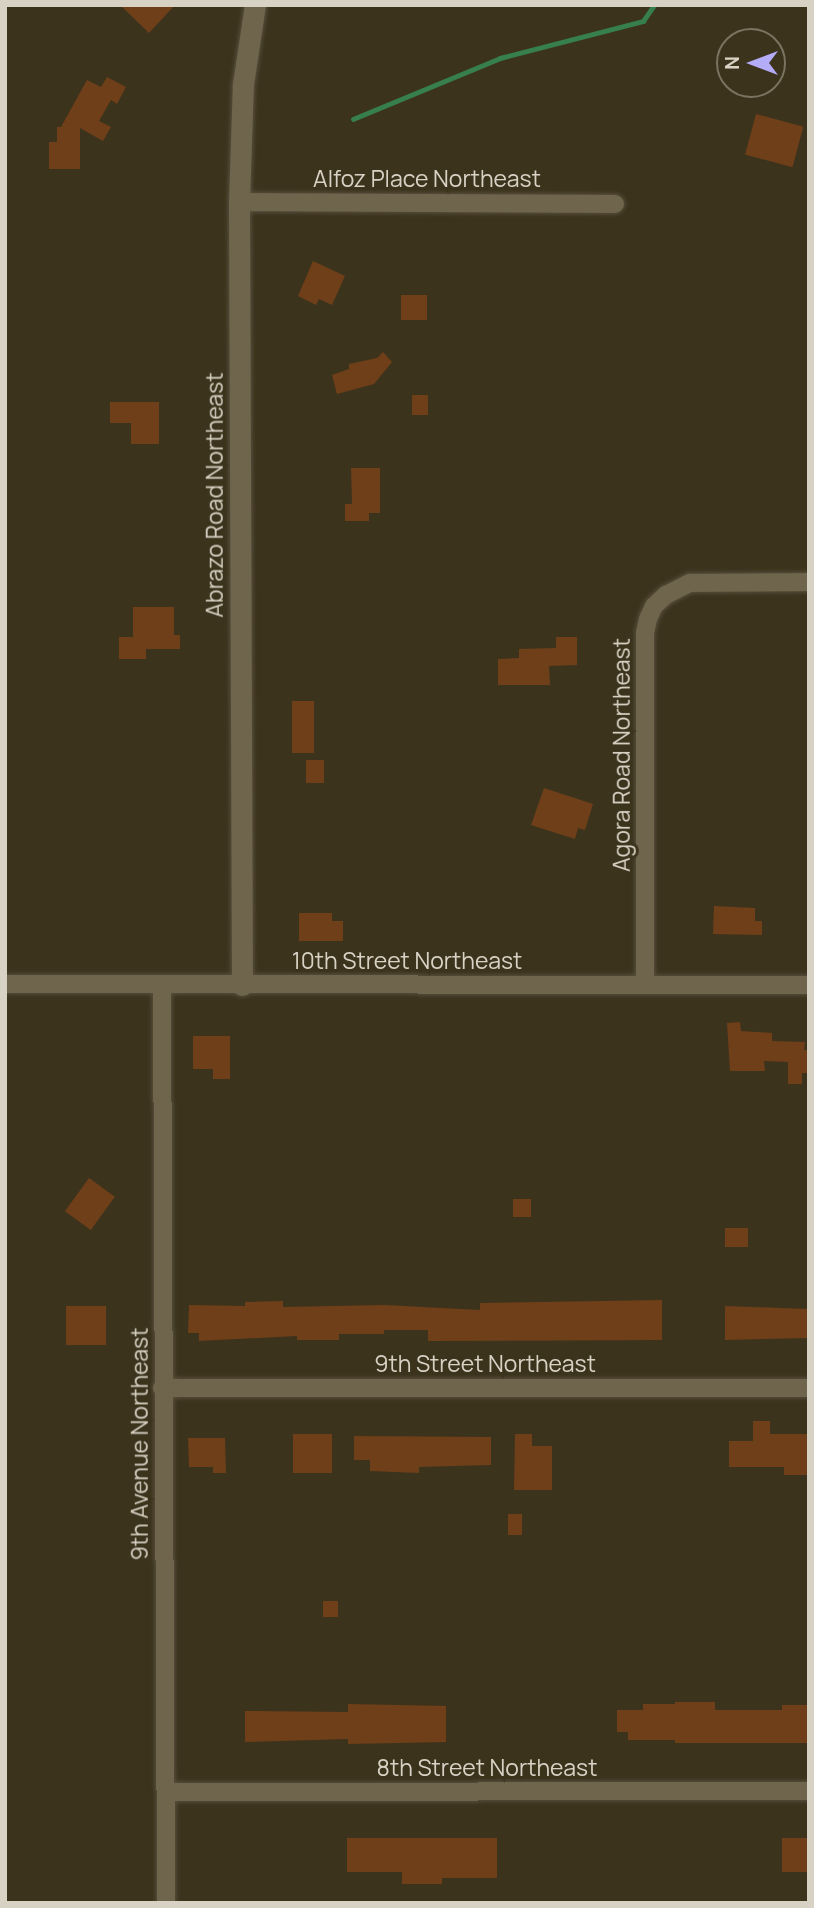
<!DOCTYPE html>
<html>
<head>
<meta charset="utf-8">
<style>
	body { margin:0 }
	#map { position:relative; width:814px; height:1908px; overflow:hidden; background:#3c331d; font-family:Manrope,sans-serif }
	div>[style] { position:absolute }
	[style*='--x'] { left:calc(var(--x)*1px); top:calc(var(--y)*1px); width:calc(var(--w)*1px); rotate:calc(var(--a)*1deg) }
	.stream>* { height:4.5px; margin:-2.25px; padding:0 2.25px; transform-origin:2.25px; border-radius:2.25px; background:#377f4d }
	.building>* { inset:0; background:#6f3f19; transform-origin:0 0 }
	.roads { filter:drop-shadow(0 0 2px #564e3b) drop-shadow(0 0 2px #564e3b) }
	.minor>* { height:18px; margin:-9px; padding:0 9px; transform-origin:9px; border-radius:9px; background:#6f654d }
	.tertiary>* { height:21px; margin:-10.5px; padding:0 10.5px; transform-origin:10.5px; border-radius:10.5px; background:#6f654d }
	span { translate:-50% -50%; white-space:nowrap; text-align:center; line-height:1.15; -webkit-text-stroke:6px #3c331d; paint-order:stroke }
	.street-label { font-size:23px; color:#d8d2c5 }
	.frame { position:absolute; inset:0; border:7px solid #d8d2c5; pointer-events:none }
	.north { position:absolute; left:716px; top:28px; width:70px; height:70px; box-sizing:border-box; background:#3c331d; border:2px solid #7a7360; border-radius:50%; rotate:270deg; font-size:19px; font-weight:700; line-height:28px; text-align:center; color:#d8d2c5 }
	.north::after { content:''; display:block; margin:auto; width:24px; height:32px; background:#b5acf8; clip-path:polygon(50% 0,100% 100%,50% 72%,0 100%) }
</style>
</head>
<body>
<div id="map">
	<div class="stream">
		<i style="--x:353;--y:119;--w:159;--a:-22.5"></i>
		<i style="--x:500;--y:58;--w:148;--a:-14.5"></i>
		<i style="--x:643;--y:21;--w:19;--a:-55"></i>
	</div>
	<div class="building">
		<i style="clip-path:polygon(120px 5px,175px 5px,149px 33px)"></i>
		<i style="clip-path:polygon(107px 77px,126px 87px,117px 104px,111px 100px,99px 121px,111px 127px,103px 141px,80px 128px,80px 169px,49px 169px,49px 142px,57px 142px,57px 127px,61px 127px,87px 80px,101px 87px)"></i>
		<i style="left:756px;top:114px;width:49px;height:42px;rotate:15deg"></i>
		<i style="clip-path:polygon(313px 261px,345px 276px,332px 305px,319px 299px,316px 305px,298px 296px)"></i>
		<i style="left:401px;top:295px;width:26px;height:25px"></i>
		<i style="clip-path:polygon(383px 352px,392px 362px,374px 384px,337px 394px,332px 375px,349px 369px,349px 364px,377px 358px)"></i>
		<i style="left:412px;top:395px;width:16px;height:20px"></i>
		<i style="clip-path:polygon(110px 402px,159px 402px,159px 444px,131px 444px,131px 423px,110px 423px)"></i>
		<i style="clip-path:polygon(351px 468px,380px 468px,380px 513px,369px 513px,369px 521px,345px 521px,345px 504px,352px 504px)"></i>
		<i style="clip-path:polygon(133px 607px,174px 607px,174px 635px,180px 635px,180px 649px,146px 649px,146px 659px,119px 659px,119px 637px,133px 637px)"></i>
		<i style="clip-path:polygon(556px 637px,577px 637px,577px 665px,549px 666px,550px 685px,498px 685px,498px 659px,519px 658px,519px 649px,556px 648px)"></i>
		<i style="left:292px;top:701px;width:22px;height:52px"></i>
		<i style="left:306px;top:760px;width:18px;height:23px"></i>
		<i style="clip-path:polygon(544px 788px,593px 804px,585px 830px,578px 828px,575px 839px,531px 825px)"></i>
		<i style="clip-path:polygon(714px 906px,755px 908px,755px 921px,762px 921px,762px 935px,713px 934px)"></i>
		<i style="clip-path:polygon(299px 913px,332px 913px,332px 921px,343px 921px,343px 941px,299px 941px)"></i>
		<i style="clip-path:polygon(740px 1022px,741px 1031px,772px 1033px,772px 1041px,805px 1042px,804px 1050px,809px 1050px,809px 1073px,802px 1073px,802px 1084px,788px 1084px,788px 1062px,764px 1061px,765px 1071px,730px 1071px,727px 1023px)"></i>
		<i style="clip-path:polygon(193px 1036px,230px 1036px,230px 1079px,213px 1079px,213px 1069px,193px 1069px)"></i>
		<i style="left:89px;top:1178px;width:32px;height:41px;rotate:36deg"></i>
		<i style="left:513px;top:1199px;width:18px;height:18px"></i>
		<i style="left:725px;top:1228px;width:23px;height:19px"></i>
		<i style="clip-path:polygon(662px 1300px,662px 1340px,428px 1341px,428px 1330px,384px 1330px,384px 1334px,339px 1334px,339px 1340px,297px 1340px,297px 1336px,199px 1341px,199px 1333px,188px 1333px,189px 1305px,245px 1306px,245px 1302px,283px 1301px,283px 1307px,384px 1305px,480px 1310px,480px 1303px)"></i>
		<i style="left:66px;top:1306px;width:40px;height:39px"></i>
		<i style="clip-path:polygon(725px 1306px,809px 1309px,809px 1338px,725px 1340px)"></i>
		<i style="clip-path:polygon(753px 1421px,770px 1421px,770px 1434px,809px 1434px,809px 1475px,784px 1475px,784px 1467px,729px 1467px,729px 1441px,753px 1441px)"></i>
		<i style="left:293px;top:1434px;width:39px;height:39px"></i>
		<i style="clip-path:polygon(515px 1434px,532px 1434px,532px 1446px,552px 1446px,552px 1490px,514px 1490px)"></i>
		<i style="clip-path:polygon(354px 1436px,491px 1437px,491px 1465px,419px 1467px,419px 1473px,370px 1471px,370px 1460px,354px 1460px)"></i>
		<i style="clip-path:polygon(188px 1438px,225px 1438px,226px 1473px,213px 1473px,213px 1467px,189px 1467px)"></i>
		<i style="left:508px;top:1514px;width:14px;height:21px"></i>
		<i style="left:323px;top:1601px;width:15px;height:16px"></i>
		<i style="clip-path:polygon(675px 1702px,715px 1702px,715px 1710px,782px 1710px,782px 1705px,809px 1705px,809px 1743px,675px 1743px,675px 1740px,628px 1740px,628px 1732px,617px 1732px,617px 1710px,643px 1710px,643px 1704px,675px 1704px)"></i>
		<i style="clip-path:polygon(348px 1704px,446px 1706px,446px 1742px,348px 1744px,348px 1739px,245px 1742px,245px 1711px,348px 1712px)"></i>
		<i style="clip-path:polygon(347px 1838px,497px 1838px,497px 1878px,442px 1878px,442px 1884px,402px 1884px,402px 1872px,347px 1872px)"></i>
		<i style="left:782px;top:1838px;width:27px;height:34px"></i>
	</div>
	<div class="roads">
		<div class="minor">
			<i style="--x:239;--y:202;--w:376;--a:0.3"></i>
			<i style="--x:5;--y:984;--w:804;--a:0.07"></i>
			<i style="--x:162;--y:985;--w:918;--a:89.75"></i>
			<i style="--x:645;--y:985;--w:352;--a:-90"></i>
			<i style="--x:645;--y:633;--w:14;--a:-78"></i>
			<i style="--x:648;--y:619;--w:14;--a:-65"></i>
			<i style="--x:654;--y:606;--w:16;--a:-43"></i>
			<i style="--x:666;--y:595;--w:27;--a:-27"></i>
			<i style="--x:690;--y:583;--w:119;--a:-0.5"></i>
			<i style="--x:162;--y:1388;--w:647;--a:0"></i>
			<i style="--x:166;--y:1792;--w:643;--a:-0.09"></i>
		</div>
		<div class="tertiary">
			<i style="--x:242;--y:985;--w:783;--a:-90.22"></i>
			<i style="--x:239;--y:202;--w:118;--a:-88.1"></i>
			<i style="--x:243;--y:84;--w:80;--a:-81.4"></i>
		</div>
	</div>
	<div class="street-label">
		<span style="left:427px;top:178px">Alfoz Place Northeast</span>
		<span style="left:214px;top:495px;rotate:-90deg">Abrazo Road Northeast</span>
		<span style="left:621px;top:755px;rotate:-90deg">Agora Road Northeast</span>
		<span style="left:407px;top:960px">10th Street Northeast</span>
		<span style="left:485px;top:1363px">9th Street Northeast</span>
		<span style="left:139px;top:1444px;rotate:-90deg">9th Avenue Northeast</span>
		<span style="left:487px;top:1767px">8th Street Northeast</span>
	</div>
	<div class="frame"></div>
	<div class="north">N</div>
</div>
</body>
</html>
